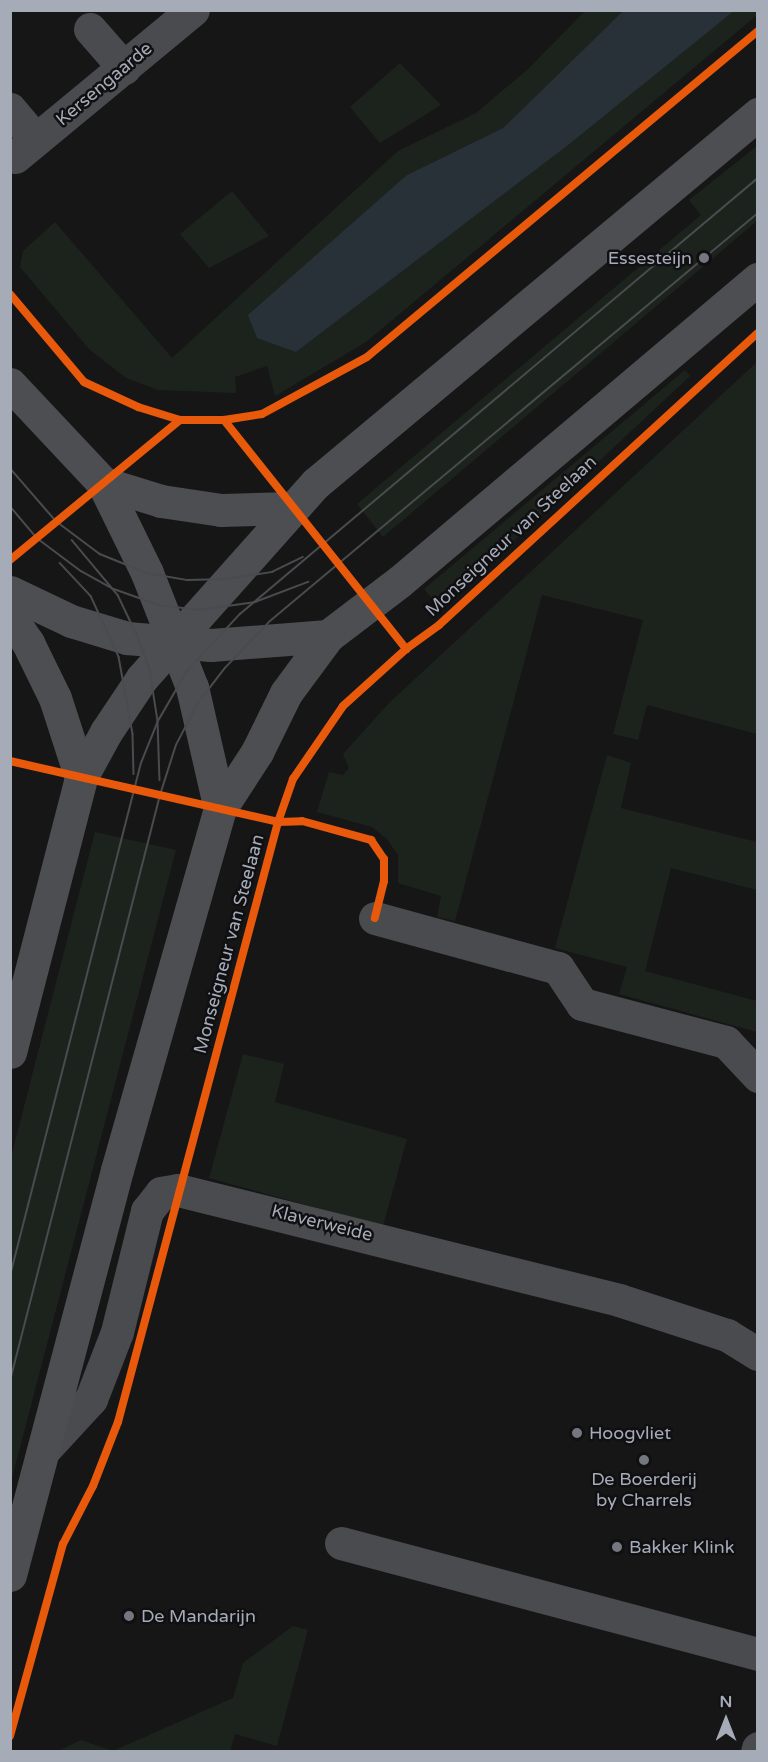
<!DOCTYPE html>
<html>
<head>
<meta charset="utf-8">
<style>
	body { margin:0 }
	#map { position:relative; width:768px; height:1762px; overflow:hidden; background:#161616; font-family:"Varela Round",sans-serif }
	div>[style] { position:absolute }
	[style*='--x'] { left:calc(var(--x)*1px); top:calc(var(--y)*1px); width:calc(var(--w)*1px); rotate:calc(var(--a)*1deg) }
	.green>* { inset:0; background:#1c231d }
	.water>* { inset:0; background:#283138 }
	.minor>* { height:33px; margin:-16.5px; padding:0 16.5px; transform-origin:16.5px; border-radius:16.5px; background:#4a4b4f }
	.major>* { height:33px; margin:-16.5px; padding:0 16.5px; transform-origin:16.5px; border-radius:16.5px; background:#4c4e51 }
	.tram>* { height:1.5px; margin:-0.75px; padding:0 0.75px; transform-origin:0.75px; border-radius:0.75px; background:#4a4b4e }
	.cycleway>* { height:8px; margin:-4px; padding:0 4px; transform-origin:4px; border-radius:4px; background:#e8590c }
	.dots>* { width:16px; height:16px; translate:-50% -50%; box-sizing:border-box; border:3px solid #101012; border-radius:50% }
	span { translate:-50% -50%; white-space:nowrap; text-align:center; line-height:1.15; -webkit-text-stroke:5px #101012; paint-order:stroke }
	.street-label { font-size:18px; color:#a6abb8 }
	.poi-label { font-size:18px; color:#a6abb8 }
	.right { translate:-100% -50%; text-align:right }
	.left { translate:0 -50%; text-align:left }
	.frame { position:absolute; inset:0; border:12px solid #a6abb8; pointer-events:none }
	.north { position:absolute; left:696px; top:1690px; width:60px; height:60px; -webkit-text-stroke:4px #101012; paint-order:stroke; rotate:0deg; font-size:16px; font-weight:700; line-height:24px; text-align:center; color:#a6abb8 }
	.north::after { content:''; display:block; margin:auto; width:21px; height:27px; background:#a6abb8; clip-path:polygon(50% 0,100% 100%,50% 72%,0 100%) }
</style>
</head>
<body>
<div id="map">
	<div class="green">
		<i style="clip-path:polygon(585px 11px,623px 11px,503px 128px,407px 175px,296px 352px,567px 146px,734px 11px,757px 11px,757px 15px,366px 342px,275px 396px,267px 366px,235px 377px,236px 393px,158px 390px,126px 378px,90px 350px,20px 267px,23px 251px,55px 222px,172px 358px,398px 151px,476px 113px,527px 70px)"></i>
		<i style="clip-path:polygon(400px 63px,441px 105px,380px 143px,350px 107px)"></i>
		<i style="clip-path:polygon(757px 146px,757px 221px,383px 537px,357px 504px,701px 215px,689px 200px)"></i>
		<i style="clip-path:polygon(232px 191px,269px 236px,209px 268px,180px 234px)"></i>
		<i style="clip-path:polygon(757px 362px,757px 734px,647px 705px,638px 740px,613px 734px,643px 620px,542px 595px,455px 921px,437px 917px,441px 896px,398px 883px,398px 855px,387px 839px,372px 827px,317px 812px,329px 772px,343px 775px,349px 768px,343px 754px,389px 703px)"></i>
		<i style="clip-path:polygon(685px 370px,690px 376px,441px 609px,424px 589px)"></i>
		<i style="clip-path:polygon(607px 755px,631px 763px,621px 808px,757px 842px,757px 890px,671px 868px,645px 971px,757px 1001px,757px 1032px,619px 994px,627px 967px,555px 948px)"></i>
		<i style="clip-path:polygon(95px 832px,176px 850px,11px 1482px,11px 1157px)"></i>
		<i style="clip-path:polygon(243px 1054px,284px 1064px,275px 1102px,407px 1139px,383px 1226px,209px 1178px)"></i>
		<i style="clip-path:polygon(293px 1626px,308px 1630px,277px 1746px,235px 1734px,230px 1751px,58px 1751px,81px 1740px,113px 1751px,233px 1698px,243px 1663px)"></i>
	</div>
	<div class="water">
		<i style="clip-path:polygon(623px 11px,734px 11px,567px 146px,296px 352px,257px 338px,248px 315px,407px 175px,503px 128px)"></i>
	</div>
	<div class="minor">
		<i style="--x:90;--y:29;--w:52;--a:48.9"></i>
		<i style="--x:10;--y:109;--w:40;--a:50"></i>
		<i style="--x:15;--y:157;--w:231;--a:-39.6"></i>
		<i style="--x:375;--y:918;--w:190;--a:15.3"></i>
		<i style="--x:558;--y:968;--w:43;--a:56.3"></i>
		<i style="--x:582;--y:1004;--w:149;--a:14.8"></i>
		<i style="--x:726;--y:1042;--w:47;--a:46.7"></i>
		<i style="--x:43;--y:1451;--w:71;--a:-47.3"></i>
		<i style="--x:91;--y:1399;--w:72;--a:-68.8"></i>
		<i style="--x:117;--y:1332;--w:125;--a:-76.1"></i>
		<i style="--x:147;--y:1211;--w:23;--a:-52"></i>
		<i style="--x:161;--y:1193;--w:17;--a:-10"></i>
		<i style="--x:178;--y:1190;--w:455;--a:14"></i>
		<i style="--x:619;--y:1300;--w:114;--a:18"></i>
		<i style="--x:727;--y:1335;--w:36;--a:32"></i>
		<i style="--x:341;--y:1543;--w:432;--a:14.9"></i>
		<i style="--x:757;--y:1752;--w:4;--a:-76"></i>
	</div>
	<div class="major">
		<i style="--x:10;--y:384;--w:136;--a:46.8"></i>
		<i style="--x:103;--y:483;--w:100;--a:63.9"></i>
		<i style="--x:147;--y:573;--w:123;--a:68.5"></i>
		<i style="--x:192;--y:687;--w:125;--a:77.1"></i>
		<i style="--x:103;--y:483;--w:61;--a:17.2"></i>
		<i style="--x:161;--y:501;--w:61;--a:8.5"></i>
		<i style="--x:221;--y:510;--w:72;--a:-1.6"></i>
		<i style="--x:10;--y:592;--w:68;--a:25.4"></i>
		<i style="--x:71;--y:621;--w:59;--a:16.9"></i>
		<i style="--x:127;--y:638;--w:84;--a:4.8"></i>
		<i style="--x:211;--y:645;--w:117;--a:-4.4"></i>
		<i style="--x:328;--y:636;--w:89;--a:-37.3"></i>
		<i style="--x:399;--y:582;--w:470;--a:-40.2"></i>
		<i style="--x:10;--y:617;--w:32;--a:55"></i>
		<i style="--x:28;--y:643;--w:61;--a:63.9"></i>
		<i style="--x:55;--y:698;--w:84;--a:72"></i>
		<i style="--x:81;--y:778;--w:283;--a:104.5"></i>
		<i style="--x:81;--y:778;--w:52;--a:-61.5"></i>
		<i style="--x:106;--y:732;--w:65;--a:-56.3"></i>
		<i style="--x:142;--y:678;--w:261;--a:-48.3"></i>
		<i style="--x:316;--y:483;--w:576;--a:-39.86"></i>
		<i style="--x:10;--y:1575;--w:419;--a:-75.2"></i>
		<i style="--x:117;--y:1170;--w:375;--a:-74.1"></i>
		<i style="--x:220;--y:809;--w:68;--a:-57"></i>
		<i style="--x:257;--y:752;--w:66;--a:-63.8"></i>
		<i style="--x:286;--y:693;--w:71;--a:-53.6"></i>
	</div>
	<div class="tram">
		<i style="--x:10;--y:468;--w:70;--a:49"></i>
		<i style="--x:56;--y:521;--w:55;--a:36.9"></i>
		<i style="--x:100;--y:554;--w:51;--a:22"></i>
		<i style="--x:147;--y:573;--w:41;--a:9.9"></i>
		<i style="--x:187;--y:580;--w:40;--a:-1.4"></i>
		<i style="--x:227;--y:579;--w:46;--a:-8.8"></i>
		<i style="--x:272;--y:572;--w:34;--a:-26"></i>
		<i style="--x:10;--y:506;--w:42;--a:49.8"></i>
		<i style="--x:37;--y:538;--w:55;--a:36.9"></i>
		<i style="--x:81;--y:571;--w:38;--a:29"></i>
		<i style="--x:114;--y:589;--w:48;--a:19.6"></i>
		<i style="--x:159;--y:605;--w:40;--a:7.1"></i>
		<i style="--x:199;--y:610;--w:57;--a:-8.1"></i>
		<i style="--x:255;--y:602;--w:57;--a:-20.7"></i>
		<i style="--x:72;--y:540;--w:72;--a:50.1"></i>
		<i style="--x:118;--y:595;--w:49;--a:64.5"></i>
		<i style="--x:139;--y:639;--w:33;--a:70"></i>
		<i style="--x:150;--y:670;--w:52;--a:81.1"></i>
		<i style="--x:158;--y:721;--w:59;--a:88.1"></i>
		<i style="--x:60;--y:563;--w:45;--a:46.8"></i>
		<i style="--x:91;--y:596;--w:67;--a:65.3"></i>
		<i style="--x:119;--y:657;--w:78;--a:79.7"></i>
		<i style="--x:133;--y:734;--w:40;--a:88.6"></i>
		<i style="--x:10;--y:1276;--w:529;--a:-75.68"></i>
		<i style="--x:141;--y:763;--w:45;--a:-68"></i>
		<i style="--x:158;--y:721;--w:58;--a:-59.9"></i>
		<i style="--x:187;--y:671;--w:78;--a:-47.1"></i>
		<i style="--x:240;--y:614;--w:677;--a:-40.09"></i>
		<i style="--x:10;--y:1381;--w:605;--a:-75.64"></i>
		<i style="--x:160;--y:795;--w:52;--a:-72.3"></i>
		<i style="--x:176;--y:745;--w:47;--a:-62.4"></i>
		<i style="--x:198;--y:703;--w:44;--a:-52.4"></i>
		<i style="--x:225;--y:668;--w:65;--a:-46.2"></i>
		<i style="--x:270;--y:621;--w:636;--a:-39.9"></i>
	</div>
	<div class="cycleway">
		<i style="--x:10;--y:294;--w:115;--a:49.9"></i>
		<i style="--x:84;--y:382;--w:60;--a:24.8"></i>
		<i style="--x:138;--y:407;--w:44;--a:17.2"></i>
		<i style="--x:180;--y:420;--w:44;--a:0"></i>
		<i style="--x:224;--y:420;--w:38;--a:-9"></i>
		<i style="--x:262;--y:414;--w:119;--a:-28.5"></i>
		<i style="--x:367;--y:357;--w:509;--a:-39.82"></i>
		<i style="--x:224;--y:420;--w:293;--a:51.5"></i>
		<i style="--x:10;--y:560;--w:220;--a:-39.5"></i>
		<i style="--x:10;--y:761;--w:275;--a:12.8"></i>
		<i style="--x:278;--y:822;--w:24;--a:-2"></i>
		<i style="--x:302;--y:821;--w:72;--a:15.4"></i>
		<i style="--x:371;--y:840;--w:23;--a:56"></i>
		<i style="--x:384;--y:859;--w:22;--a:90"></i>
		<i style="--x:384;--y:881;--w:38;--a:104"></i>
		<i style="--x:10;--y:1736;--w:199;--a:-74.6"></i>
		<i style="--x:63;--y:1544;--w:65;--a:-62.7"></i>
		<i style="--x:93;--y:1486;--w:69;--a:-68.7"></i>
		<i style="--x:118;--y:1422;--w:621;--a:-75.07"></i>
		<i style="--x:278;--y:822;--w:46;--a:-70.8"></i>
		<i style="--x:293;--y:779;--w:88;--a:-55.6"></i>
		<i style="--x:343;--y:706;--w:85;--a:-42.1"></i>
		<i style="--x:406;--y:649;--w:41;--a:-36"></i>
		<i style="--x:439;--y:625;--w:432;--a:-42.5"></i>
	</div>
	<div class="dots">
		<i style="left:704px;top:258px;background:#74777f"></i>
		<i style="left:577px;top:1433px;background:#74777f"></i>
		<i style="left:644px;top:1460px;background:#74777f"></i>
		<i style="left:617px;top:1547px;background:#74777f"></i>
		<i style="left:129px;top:1616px;background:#74777f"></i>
	</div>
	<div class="street-label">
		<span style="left:104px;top:84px;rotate:-40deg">Kersengaarde</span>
		<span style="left:511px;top:536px;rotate:-43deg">Monseigneur van Steelaan</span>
		<span style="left:229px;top:944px;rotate:-75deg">Monseigneur van Steelaan</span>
		<span style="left:322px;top:1223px;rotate:14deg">Klaverweide</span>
	</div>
	<div class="poi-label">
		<span class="right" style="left:692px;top:258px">Essesteijn</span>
		<span class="left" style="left:589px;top:1433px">Hoogvliet</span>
		<span style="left:644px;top:1490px">De Boerderij<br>by Charrels</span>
		<span class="left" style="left:629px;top:1547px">Bakker Klink</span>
		<span class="left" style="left:141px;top:1616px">De Mandarijn</span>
	</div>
	<div class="frame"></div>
	<div class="north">N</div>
</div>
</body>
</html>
